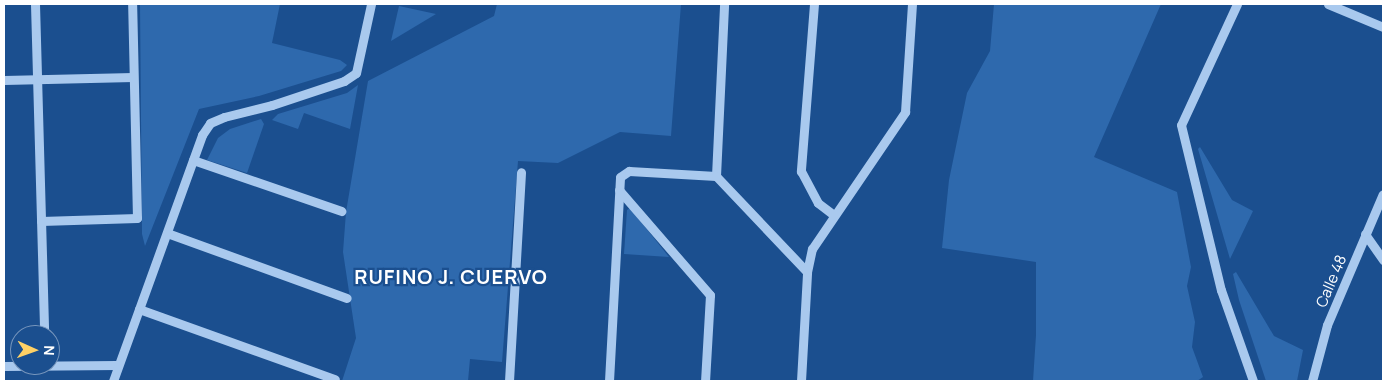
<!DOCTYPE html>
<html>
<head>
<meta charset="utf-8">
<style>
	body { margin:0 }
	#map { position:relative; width:1387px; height:385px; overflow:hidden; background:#1b4f8f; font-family:Manrope,sans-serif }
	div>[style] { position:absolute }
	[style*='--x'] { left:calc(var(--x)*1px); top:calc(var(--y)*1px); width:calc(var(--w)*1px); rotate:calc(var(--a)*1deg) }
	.green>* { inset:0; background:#2e69ad }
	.minor>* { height:9px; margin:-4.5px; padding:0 4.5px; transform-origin:4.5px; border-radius:4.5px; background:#a9c9ee }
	span { translate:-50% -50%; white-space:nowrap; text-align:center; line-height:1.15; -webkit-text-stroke:4.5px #1b4f8f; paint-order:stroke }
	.street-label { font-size:15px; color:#fff }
	.district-label { font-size:20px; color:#fff; font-weight:700; letter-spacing:1px }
	.frame { position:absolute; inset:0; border:5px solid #fff; pointer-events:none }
	.north { position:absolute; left:10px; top:325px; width:50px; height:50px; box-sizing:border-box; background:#1b4f8f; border:1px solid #7695bc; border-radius:50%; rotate:92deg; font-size:14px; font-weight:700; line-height:20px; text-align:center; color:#fff }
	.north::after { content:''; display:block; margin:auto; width:18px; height:22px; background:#ffd166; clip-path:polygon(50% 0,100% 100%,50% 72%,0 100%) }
</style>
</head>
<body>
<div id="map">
	<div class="green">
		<i style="clip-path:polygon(140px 4px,280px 4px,272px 43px,340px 60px,347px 65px,341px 71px,259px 96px,199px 109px,145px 246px,142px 234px)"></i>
		<i style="clip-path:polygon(497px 4px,681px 4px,671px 136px,620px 132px,558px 163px,518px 161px,502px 362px,470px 359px,468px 381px,342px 381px,356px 338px,343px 252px,346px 212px,368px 81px,494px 16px)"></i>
		<i style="clip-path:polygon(994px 4px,1161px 4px,1094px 157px,1177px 192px,1191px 267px,1187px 286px,1195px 322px,1192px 347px,1203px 377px,1197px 381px,1033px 381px,1036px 335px,1036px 262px,942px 248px,949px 180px,967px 93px,990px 51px)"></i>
		<i style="clip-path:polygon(399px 6px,436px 14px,391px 41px)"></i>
		<i style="clip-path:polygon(358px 85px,350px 129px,304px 113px,298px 129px,272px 120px,278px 114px,347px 93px)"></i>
		<i style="clip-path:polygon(261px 119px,264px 124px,247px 173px,207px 160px,218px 138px,230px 129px)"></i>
		<i style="clip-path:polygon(1200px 147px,1232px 200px,1253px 211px,1230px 259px,1198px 149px)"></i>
		<i style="clip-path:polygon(630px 208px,669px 257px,624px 254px,627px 210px)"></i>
		<i style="clip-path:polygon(1236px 272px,1274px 336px,1303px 350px,1297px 381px,1266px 381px,1239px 300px,1233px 274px)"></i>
	</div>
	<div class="minor">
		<i style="--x:35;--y:4;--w:331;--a:88.4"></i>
		<i style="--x:814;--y:4;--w:168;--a:94.5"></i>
		<i style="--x:801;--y:171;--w:36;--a:62"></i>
		<i style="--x:818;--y:203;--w:20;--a:37"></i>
		<i style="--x:1237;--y:4;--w:133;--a:114.8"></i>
		<i style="--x:1181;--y:125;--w:170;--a:76.4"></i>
		<i style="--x:1221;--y:290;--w:96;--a:70.6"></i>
		<i style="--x:1328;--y:4;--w:60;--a:22.7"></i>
		<i style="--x:4;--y:80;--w:129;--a:-1.3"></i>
		<i style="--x:193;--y:160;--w:157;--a:19"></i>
		<i style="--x:716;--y:176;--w:172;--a:-87.3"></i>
		<i style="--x:619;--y:190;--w:139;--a:49.1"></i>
		<i style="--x:710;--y:295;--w:86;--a:93.3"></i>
		<i style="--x:41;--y:221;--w:96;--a:-1.8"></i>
		<i style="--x:137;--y:218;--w:214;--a:-91.3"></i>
		<i style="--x:167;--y:233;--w:191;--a:19.9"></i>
		<i style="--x:1365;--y:234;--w:32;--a:55"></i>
		<i style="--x:139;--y:309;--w:208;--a:19.7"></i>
		<i style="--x:4;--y:366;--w:113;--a:-0.5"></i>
		<i style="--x:113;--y:381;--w:262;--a:-70.1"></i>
		<i style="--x:202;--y:135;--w:14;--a:-56"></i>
		<i style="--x:210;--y:123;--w:15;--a:-23"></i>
		<i style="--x:224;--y:117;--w:49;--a:-14"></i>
		<i style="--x:272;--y:105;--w:76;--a:-18.4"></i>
		<i style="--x:344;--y:81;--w:14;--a:-34"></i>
		<i style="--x:356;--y:73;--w:71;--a:-77.7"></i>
		<i style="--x:509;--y:381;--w:209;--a:-86.7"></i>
		<i style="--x:609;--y:381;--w:204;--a:-86.9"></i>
		<i style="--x:620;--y:177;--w:11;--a:-34"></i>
		<i style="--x:629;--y:171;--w:87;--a:3.3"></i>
		<i style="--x:716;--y:176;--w:132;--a:46.5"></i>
		<i style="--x:801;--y:381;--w:109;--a:-86.8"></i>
		<i style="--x:807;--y:272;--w:24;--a:-78"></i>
		<i style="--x:812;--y:249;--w:166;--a:-55.8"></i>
		<i style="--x:905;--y:112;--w:108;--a:-86.3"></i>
		<i style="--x:1312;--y:381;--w:58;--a:-75"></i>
		<i style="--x:1327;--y:325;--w:142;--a:-66.9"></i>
	</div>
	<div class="street-label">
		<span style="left:1331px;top:281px;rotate:-67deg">Calle 48</span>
	</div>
	<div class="district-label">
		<span style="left:451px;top:276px">RUFINO J. CUERVO</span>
	</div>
	<div class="frame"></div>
	<div class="north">N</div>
</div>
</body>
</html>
